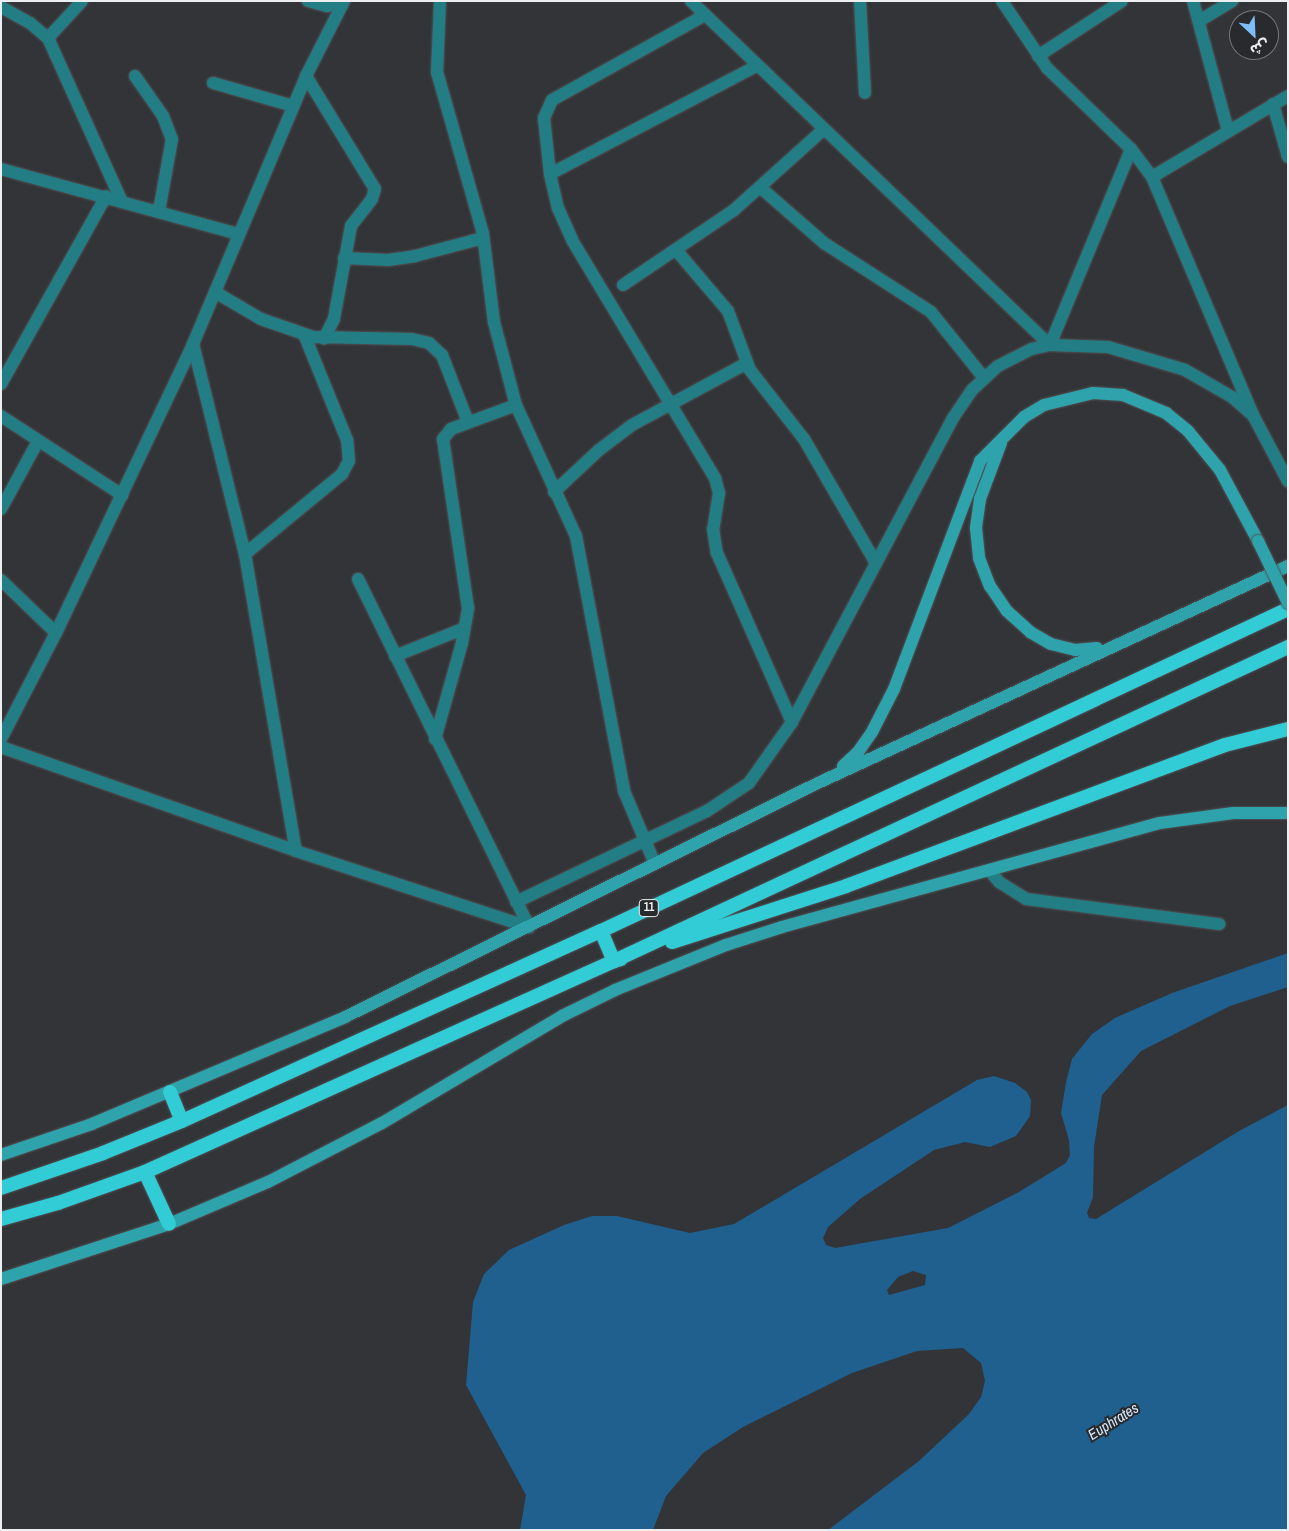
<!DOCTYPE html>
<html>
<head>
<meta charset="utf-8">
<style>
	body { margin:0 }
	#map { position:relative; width:1289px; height:1531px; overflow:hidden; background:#323438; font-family:"Archivo Narrow","Noto Sans Arabic",sans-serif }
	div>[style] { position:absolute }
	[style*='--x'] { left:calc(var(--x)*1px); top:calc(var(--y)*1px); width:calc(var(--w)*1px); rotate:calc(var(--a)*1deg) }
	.water>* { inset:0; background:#20608f }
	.roads { filter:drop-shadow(0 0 1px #505255) drop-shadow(0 0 1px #505255) }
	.minor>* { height:12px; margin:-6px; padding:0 6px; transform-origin:6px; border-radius:6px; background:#227e84 }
	.secondary>* { height:12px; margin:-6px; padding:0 6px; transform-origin:6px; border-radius:6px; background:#2fa3ab }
	.trunk>* { height:14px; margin:-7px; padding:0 7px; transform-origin:7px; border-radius:7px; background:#31ccd6 }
	.bridges { filter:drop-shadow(0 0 1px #505255) drop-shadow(0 0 1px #505255) }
	.secondary-bridge>* { height:12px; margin:-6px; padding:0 6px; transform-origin:6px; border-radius:6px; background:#2fa3ab }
	span { translate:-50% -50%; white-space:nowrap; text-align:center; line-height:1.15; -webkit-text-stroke:4px #282a2e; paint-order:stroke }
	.shield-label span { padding:1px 4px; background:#282a2e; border:1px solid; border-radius:4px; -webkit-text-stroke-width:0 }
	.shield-label { font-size:12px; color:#eceef0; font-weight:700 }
	.water-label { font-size:15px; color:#d4e7f8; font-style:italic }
	.frame { position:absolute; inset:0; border:2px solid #eceef0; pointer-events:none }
	.north { position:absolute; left:1229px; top:10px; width:50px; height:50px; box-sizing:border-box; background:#282a2e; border:1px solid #76787c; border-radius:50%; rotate:155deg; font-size:14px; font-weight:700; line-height:20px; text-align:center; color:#eceef0 }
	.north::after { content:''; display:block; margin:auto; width:18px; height:22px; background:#7dbef9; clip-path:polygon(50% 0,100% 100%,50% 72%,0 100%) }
</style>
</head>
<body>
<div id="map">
	<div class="water">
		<i style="clip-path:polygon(evenodd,1288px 953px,1288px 987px,1230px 1006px,1141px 1051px,1102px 1095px,1094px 1147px,1093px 1197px,1087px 1213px,1089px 1218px,1096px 1219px,1239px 1131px,1288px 1105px,1288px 1530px,828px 1530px,919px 1461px,969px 1414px,981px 1397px,985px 1381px,981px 1363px,963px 1348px,917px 1351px,852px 1373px,743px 1427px,703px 1453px,666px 1496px,653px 1530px,520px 1530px,526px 1495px,466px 1385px,473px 1302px,484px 1274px,509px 1250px,564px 1225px,592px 1216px,617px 1216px,690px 1233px,734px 1224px,977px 1080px,994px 1076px,1015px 1083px,1027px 1092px,1031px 1100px,1030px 1116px,1016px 1136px,990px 1147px,965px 1142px,934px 1150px,860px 1199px,828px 1227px,823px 1238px,826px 1245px,835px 1248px,948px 1228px,1019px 1192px,1066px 1163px,1070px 1155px,1069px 1140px,1061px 1113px,1066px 1082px,1072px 1059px,1092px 1034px,1115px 1018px,1172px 993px,1288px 953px,913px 1271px,926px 1275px,925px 1285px,889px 1295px,887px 1290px,898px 1277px,913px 1271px)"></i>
	</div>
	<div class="roads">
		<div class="minor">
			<i style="--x:308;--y:1;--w:20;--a:15"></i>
			<i style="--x:327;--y:6;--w:17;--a:-17"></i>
			<i style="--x:440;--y:1;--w:71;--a:92.4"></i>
			<i style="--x:437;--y:72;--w:168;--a:74.1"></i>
			<i style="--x:483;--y:234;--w:89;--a:82.9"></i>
			<i style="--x:494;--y:322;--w:86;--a:75.2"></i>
			<i style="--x:516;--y:405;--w:144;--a:65.4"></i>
			<i style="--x:576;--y:536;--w:259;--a:79.3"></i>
			<i style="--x:624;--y:791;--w:79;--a:67"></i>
			<i style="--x:691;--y:1;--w:497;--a:43.8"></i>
			<i style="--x:1050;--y:345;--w:212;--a:-67.5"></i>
			<i style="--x:860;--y:1;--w:92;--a:86.9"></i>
			<i style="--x:1002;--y:1;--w:81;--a:56.1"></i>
			<i style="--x:1047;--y:68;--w:117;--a:44"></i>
			<i style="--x:1131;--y:149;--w:35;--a:53"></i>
			<i style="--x:1152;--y:177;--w:259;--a:67"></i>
			<i style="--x:1253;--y:415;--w:75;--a:62.1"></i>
			<i style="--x:1193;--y:1;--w:135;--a:74.9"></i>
			<i style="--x:1;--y:7;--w:33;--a:29"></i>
			<i style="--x:30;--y:23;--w:23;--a:40"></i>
			<i style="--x:48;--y:38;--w:178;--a:65.7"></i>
			<i style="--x:705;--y:15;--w:175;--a:150.9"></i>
			<i style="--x:552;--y:100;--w:20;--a:114"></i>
			<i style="--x:544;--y:118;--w:56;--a:83.9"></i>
			<i style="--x:550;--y:174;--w:35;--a:77"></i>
			<i style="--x:558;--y:208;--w:35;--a:66"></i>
			<i style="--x:572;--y:240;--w:278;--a:59"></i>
			<i style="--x:715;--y:478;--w:16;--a:75"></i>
			<i style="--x:719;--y:493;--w:36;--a:99"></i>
			<i style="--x:713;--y:529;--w:24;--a:81"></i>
			<i style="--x:717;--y:553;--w:185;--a:66.1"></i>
			<i style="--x:1199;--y:21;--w:39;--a:-31"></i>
			<i style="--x:48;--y:38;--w:50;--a:-47.4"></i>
			<i style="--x:1038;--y:56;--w:100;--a:-33.2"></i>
			<i style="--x:135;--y:76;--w:49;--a:55"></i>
			<i style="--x:163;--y:116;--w:25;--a:69"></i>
			<i style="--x:172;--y:139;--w:73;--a:100.2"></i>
			<i style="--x:306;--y:76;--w:132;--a:58.6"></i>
			<i style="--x:375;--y:189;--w:10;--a:107"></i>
			<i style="--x:372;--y:199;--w:34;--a:128"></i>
			<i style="--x:351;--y:226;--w:95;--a:100.4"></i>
			<i style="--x:334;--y:319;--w:22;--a:117"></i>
			<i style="--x:213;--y:83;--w:83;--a:16"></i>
			<i style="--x:1273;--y:104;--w:55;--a:74.2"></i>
			<i style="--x:1;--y:169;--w:247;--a:15.3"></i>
			<i style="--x:550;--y:174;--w:233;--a:-27.6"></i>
			<i style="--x:1152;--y:177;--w:158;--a:-30.8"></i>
			<i style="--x:761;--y:188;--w:84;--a:41.1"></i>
			<i style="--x:824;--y:243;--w:127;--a:32.8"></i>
			<i style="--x:931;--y:312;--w:85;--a:51.2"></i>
			<i style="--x:676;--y:250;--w:80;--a:49.6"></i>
			<i style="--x:728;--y:311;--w:63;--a:69.6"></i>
			<i style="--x:750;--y:370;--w:88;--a:52"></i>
			<i style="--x:804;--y:439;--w:143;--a:59.9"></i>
			<i style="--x:344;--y:258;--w:44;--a:2.6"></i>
			<i style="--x:388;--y:260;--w:27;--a:-8"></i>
			<i style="--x:415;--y:256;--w:70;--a:-14.8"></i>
			<i style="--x:623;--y:285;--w:134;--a:-34"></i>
			<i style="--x:734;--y:210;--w:120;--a:-42"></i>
			<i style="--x:215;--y:292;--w:53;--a:30.4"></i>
			<i style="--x:261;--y:319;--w:55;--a:19.1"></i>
			<i style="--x:313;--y:337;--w:99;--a:1.2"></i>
			<i style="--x:412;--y:339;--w:17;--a:13"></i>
			<i style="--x:429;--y:343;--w:18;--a:43"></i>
			<i style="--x:442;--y:355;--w:72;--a:68.8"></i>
			<i style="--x:193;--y:344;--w:216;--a:76.1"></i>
			<i style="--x:245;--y:554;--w:301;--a:80.3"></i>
			<i style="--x:1;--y:384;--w:215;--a:-60.8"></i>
			<i style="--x:1;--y:416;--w:145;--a:33.1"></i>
			<i style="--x:554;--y:492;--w:62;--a:-43"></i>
			<i style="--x:599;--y:450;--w:41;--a:-37.1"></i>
			<i style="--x:632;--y:425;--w:131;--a:-28.3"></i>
			<i style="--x:1;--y:509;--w:77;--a:-61.4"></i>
			<i style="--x:245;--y:554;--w:126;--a:-39.5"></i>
			<i style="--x:342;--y:474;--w:15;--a:-62"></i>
			<i style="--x:349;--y:461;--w:21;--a:-95"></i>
			<i style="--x:347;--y:440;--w:114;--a:-112.1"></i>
			<i style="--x:358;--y:579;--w:388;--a:63.8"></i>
			<i style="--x:1;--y:580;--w:76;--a:43.9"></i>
			<i style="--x:395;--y:656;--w:75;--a:-21.8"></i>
			<i style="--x:1;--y:739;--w:119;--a:-62.6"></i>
			<i style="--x:56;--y:633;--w:320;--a:-64.6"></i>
			<i style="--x:193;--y:344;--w:291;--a:-67.1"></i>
			<i style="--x:306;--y:76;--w:84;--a:-63.1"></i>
			<i style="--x:435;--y:739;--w:100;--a:-74.3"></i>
			<i style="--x:462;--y:643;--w:36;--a:-80"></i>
			<i style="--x:468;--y:608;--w:171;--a:-98.4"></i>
			<i style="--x:443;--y:439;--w:13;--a:-51"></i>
			<i style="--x:451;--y:429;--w:69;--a:-20.3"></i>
			<i style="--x:1;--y:747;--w:313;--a:19.4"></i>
			<i style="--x:296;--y:851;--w:245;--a:18.1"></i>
			<i style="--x:989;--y:870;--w:16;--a:50"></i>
			<i style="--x:999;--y:882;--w:32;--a:32"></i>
			<i style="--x:1026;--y:899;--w:195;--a:7.4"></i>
			<i style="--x:516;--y:902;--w:212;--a:-25.5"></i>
			<i style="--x:707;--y:811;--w:50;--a:-33.7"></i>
			<i style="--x:749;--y:783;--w:75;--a:-54.8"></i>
			<i style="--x:792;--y:722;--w:344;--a:-62.1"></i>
			<i style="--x:953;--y:418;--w:34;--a:-56"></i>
			<i style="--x:972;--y:390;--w:35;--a:-43"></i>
			<i style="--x:998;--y:366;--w:38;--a:-27"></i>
			<i style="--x:1032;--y:349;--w:18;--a:-13"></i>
			<i style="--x:1050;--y:345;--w:58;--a:2"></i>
			<i style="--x:1108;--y:347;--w:80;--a:16.6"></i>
			<i style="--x:1185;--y:370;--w:54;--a:29.9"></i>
			<i style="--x:1232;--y:397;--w:28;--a:41"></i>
		</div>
		<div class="secondary">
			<i style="--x:1001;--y:443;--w:60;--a:110.6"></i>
			<i style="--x:980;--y:499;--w:29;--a:98"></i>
			<i style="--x:976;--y:528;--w:30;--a:84"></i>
			<i style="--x:979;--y:558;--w:30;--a:69"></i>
			<i style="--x:990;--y:586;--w:30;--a:56"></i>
			<i style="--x:1007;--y:611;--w:31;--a:42"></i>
			<i style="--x:1030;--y:632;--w:24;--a:30"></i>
			<i style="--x:1051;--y:644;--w:25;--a:14"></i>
			<i style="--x:1075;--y:650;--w:22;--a:-5"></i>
			<i style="--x:843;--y:766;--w:21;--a:-43"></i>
			<i style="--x:858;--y:752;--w:24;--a:-55"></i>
			<i style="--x:872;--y:732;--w:48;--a:-62.9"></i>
			<i style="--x:894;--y:689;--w:244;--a:-69.3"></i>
			<i style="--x:980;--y:461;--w:62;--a:-45"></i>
			<i style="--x:1024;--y:417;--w:23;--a:-31"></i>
			<i style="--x:1044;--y:405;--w:50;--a:-13.8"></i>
			<i style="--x:1093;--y:393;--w:30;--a:4"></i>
			<i style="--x:1123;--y:395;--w:47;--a:22.7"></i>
			<i style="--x:1166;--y:413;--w:28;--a:39"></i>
			<i style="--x:1188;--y:431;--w:50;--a:50.6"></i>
			<i style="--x:1220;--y:470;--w:81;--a:61.8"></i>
			<i style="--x:1;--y:1155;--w:96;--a:-18.8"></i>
			<i style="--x:92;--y:1124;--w:275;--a:-22.9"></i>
			<i style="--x:345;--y:1017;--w:530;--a:-26.32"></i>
			<i style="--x:820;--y:782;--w:515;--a:-24.78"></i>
			<i style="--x:1;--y:1279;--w:177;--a:-18.1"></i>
			<i style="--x:169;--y:1224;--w:108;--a:-23"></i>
			<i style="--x:268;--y:1182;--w:128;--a:-27.4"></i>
			<i style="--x:382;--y:1123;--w:209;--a:-30.7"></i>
			<i style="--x:562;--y:1016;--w:59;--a:-26.1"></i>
			<i style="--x:615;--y:990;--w:120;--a:-22.1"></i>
			<i style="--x:726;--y:945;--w:59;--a:-17.8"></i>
			<i style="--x:782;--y:927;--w:392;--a:-15.4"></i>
			<i style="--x:1160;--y:823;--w:74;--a:-7.8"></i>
			<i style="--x:1233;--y:813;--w:55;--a:0"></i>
		</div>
		<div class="trunk">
			<i style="--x:601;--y:931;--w:33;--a:67"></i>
			<i style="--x:614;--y:961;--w:7;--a:-16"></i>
			<i style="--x:672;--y:942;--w:183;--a:-17.8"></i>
			<i style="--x:846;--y:886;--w:404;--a:-20.4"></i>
			<i style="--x:1225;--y:745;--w:65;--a:-14.3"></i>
			<i style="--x:170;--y:1092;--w:31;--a:68"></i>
			<i style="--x:145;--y:1172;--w:57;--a:65.2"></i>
			<i style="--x:1;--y:1188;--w:108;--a:-18.9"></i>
			<i style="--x:103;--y:1153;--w:85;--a:-22.1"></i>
			<i style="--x:182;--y:1121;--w:460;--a:-24.4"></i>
			<i style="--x:601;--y:931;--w:759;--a:-25.11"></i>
			<i style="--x:1;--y:1219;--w:59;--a:-15.7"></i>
			<i style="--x:58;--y:1203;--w:92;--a:-19.6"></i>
			<i style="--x:145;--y:1172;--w:514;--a:-24.22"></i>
			<i style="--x:614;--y:961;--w:744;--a:-24.98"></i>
		</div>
	</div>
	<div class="bridges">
		<div class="secondary-bridge">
			<i style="--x:1258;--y:541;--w:69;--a:64.2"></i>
		</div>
	</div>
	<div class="shield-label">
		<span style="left:649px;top:908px">11</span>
	</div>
	<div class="water-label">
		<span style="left:1113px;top:1421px;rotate:-32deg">Euphrates</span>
	</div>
	<div class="frame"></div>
	<div class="north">ش</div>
</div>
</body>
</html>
